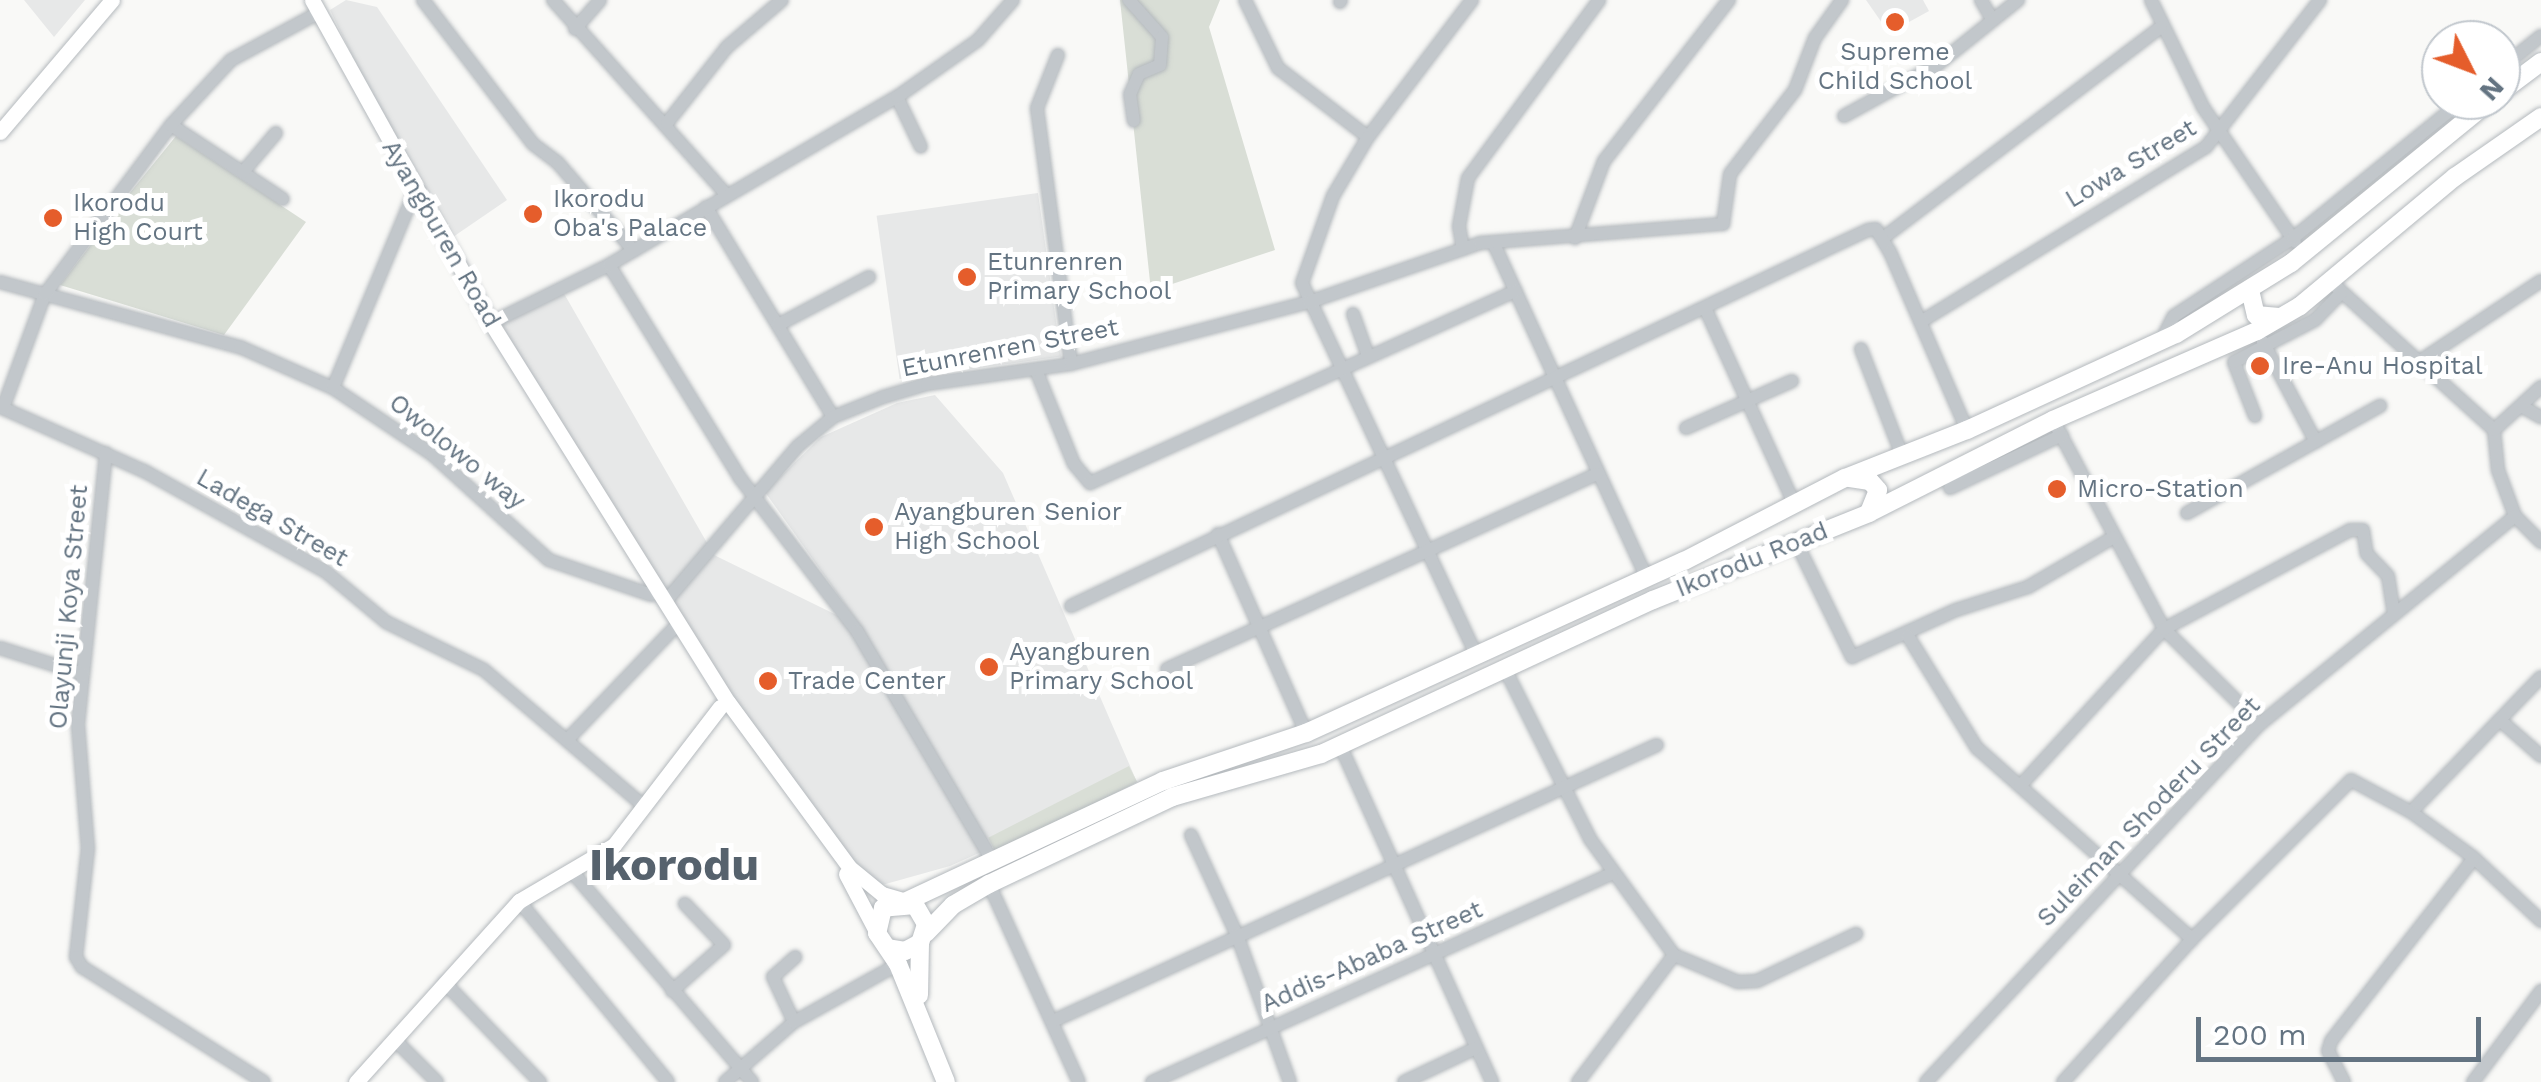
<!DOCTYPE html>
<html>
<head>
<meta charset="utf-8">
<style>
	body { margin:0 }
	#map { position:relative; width:2541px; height:1082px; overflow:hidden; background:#f9f9f7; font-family:"Work Sans",sans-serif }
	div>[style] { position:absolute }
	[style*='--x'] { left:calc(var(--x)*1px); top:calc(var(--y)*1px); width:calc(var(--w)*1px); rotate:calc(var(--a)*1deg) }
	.built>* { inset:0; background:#e7e8e8; transform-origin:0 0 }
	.green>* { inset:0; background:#d9ded6; transform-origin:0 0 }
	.roads { filter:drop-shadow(0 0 2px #b4b9bd) drop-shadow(0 0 2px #b4b9bd) }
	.minor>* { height:12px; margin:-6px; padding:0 6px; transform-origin:6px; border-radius:6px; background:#c2c7cb }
	.major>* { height:15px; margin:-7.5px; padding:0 7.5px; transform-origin:7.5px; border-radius:7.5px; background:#fff }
	.highway>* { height:18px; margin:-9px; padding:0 9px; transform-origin:9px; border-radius:9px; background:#fff }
	.dots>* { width:28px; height:28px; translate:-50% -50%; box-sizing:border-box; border:5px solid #fff; border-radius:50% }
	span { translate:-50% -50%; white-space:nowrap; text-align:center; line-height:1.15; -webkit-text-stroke:10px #fff; paint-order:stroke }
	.poi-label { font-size:25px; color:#647482 }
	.left { translate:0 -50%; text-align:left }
	.street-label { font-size:25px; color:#647482 }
	.town-label { font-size:45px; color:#56626d; font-weight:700 }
	.north { position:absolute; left:2421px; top:20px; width:100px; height:100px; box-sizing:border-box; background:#fff; border:2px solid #c1c7cd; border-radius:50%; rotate:132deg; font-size:28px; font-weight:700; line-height:40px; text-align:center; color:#647482 }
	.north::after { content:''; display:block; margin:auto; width:35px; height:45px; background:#e55d2b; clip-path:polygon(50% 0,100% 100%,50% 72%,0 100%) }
	.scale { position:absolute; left:2196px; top:1017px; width:285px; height:45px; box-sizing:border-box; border:5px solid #647482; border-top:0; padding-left:12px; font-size:30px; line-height:35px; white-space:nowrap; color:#647482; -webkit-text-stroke:8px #fff; paint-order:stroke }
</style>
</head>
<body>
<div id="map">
	<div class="built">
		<i style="clip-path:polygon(24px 0,85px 0,54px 37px)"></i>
		<i style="clip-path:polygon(346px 0,377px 7px,507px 200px,450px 239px,403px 160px,330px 10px)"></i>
		<i style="clip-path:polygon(1866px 0,1923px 0,1929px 11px,1889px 33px)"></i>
		<i style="left:1038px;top:193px;width:165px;height:163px;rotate:82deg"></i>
		<i style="clip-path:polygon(558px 283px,714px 555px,861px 627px,765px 492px,821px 437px,897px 403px,935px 395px,1003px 473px,1137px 782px,950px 866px,882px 885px,854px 865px,696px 649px,496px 315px)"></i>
	</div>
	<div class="green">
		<i style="clip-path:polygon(1120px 0,1220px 0,1209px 27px,1275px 250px,1151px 291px)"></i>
		<i style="clip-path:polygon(176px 136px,306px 222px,224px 335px,60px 285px,106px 225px,115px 226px,121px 204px)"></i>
		<i style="left:1129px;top:766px;width:18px;height:158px;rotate:63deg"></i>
	</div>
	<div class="roads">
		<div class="minor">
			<i style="--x:423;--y:0;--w:181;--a:52.6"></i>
			<i style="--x:533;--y:144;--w:31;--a:37"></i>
			<i style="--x:558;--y:163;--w:116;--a:49.2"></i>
			<i style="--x:553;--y:0;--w:260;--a:48.3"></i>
			<i style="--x:1129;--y:0;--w:50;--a:48.3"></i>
			<i style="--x:1162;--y:37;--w:28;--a:94"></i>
			<i style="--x:1160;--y:65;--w:23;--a:157"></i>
			<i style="--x:1139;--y:74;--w:22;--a:114"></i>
			<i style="--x:1130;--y:94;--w:27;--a:82"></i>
			<i style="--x:1245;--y:0;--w:76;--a:64.1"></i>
			<i style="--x:1278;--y:68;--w:113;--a:37.5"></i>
			<i style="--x:1472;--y:0;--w:172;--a:127.2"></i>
			<i style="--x:1368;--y:137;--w:69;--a:120.7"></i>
			<i style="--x:1333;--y:196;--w:92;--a:109.6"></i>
			<i style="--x:1302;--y:283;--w:410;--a:64.9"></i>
			<i style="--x:1981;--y:0;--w:22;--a:60"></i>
			<i style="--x:2151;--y:0;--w:119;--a:64.1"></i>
			<i style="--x:2203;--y:107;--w:163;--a:55.7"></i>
			<i style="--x:1340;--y:2;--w:2;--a:-63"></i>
			<i style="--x:575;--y:29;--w:38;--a:-49"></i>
			<i style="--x:1058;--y:55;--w:57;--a:111.6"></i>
			<i style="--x:1037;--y:108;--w:258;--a:82.4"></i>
			<i style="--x:2501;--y:68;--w:51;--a:-38.7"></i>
			<i style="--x:897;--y:97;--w:55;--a:64.4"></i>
			<i style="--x:1844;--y:116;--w:106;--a:-28.7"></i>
			<i style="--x:1937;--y:65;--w:104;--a:-38.7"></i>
			<i style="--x:667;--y:123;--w:97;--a:-51.7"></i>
			<i style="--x:727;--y:47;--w:72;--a:-40.5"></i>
			<i style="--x:171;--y:125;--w:134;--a:33.5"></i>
			<i style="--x:243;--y:172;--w:51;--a:-49.8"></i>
			<i style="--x:706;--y:207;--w:245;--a:58.8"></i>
			<i style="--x:1575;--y:238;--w:82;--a:-69.4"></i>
			<i style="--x:1604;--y:161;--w:204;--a:-52.2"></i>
			<i style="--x:1883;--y:238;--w:349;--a:-37.2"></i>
			<i style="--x:1493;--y:242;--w:370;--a:65.4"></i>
			<i style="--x:1463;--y:249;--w:23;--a:-100"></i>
			<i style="--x:1459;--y:226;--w:49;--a:-79.4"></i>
			<i style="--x:1468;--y:178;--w:221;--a:-53.6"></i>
			<i style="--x:609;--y:265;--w:250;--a:58.4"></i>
			<i style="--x:740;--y:478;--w:193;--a:52.6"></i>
			<i style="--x:857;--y:631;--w:268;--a:59.5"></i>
			<i style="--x:0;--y:282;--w:249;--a:15.2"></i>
			<i style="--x:240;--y:347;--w:102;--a:23.8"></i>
			<i style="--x:333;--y:388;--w:120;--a:33.8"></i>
			<i style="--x:433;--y:455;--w:156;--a:42.2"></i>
			<i style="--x:549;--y:560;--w:108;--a:18.9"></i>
			<i style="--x:2331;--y:282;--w:220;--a:42.2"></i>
			<i style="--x:2494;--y:430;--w:40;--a:84.3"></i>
			<i style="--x:2498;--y:470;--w:49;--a:69.7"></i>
			<i style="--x:2515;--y:516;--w:37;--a:45"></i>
			<i style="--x:1706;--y:310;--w:212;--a:65.5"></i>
			<i style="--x:1353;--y:314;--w:45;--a:70.3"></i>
			<i style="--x:1922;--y:321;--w:333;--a:-31.5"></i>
			<i style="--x:2206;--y:147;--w:186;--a:-52.2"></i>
			<i style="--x:491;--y:323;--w:131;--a:-26.2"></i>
			<i style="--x:609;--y:265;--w:333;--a:-30.3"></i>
			<i style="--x:897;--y:97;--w:99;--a:-35.1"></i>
			<i style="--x:978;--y:40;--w:53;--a:-48.8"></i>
			<i style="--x:778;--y:325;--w:103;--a:-27.8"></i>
			<i style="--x:2161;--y:341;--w:28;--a:-63"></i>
			<i style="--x:2174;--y:316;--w:142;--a:-33.2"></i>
			<i style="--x:2293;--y:238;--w:219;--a:-39.1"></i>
			<i style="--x:2263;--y:342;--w:113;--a:62.1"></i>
			<i style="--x:1861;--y:349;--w:114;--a:68.9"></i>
			<i style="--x:2420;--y:361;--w:145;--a:-33.5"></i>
			<i style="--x:1036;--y:370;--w:101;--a:68"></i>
			<i style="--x:1074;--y:464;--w:25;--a:50"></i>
			<i style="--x:1090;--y:483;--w:467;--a:-24.3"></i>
			<i style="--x:333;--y:388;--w:213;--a:-67.4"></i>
			<i style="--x:2521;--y:406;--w:23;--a:29"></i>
			<i style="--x:0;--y:407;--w:158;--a:24"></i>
			<i style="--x:144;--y:471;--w:208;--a:29"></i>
			<i style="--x:326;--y:572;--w:78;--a:39.8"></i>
			<i style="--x:386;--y:622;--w:109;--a:26.1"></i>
			<i style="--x:484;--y:670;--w:211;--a:40.4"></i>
			<i style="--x:3;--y:408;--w:121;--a:-69.8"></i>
			<i style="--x:45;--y:294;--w:211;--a:-53.3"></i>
			<i style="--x:171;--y:125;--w:88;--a:-47.3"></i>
			<i style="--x:231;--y:60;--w:99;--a:-28.4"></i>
			<i style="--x:2255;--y:416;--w:58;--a:-111.3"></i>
			<i style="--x:2234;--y:362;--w:91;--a:-27.4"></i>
			<i style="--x:2315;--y:320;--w:37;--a:-46"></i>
			<i style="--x:2053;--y:420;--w:237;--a:62"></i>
			<i style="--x:2164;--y:629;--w:135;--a:44.7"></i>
			<i style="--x:1686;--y:428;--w:116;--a:-23.9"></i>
			<i style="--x:2494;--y:430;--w:64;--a:-42.5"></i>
			<i style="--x:106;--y:453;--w:273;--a:95.9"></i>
			<i style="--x:78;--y:725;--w:123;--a:85.4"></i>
			<i style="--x:88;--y:848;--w:110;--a:96.3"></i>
			<i style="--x:76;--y:957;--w:12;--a:59"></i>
			<i style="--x:82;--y:967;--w:215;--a:32.3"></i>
			<i style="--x:1950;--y:488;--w:124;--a:-25.3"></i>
			<i style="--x:2187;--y:513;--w:221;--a:-29"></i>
			<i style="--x:1218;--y:534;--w:218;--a:66.1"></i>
			<i style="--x:1797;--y:544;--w:126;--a:64"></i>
			<i style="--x:1852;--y:657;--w:114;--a:-24.3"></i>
			<i style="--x:1956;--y:610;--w:76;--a:-17.7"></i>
			<i style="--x:2028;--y:587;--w:99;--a:-30.2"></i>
			<i style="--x:666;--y:601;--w:204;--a:-49.6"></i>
			<i style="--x:798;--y:446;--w:45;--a:-39.6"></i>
			<i style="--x:833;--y:417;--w:54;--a:-21.8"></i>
			<i style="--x:883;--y:397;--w:46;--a:-16.5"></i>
			<i style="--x:927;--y:384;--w:145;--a:-7.9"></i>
			<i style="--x:1071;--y:364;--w:246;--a:-14.6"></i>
			<i style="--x:1309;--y:302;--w:181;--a:-19"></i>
			<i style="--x:1480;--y:243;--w:244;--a:-4.5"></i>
			<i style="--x:1723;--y:224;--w:50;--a:-82"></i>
			<i style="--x:1730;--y:174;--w:106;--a:-52.3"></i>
			<i style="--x:1795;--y:90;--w:56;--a:-69"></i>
			<i style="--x:1815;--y:38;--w:47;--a:-54.6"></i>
			<i style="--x:1071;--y:606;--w:881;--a:-25.26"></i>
			<i style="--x:1868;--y:230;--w:8;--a:-7"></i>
			<i style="--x:1876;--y:229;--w:27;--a:59"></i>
			<i style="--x:1890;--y:252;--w:194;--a:66.6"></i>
			<i style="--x:1908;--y:636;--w:132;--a:58.4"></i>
			<i style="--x:1977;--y:748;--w:288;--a:41.6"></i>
			<i style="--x:0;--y:648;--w:87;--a:17.4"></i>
			<i style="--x:1167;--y:669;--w:472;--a:-24.4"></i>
			<i style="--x:1505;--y:669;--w:190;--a:63.4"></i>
			<i style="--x:1590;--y:839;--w:143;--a:54.1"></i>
			<i style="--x:1674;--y:955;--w:69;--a:22.9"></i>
			<i style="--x:1738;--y:982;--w:19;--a:-3"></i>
			<i style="--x:1757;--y:981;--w:110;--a:-25.4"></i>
			<i style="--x:2501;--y:721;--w:53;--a:41.2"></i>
			<i style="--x:568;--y:739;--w:151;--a:-46.3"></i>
			<i style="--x:1340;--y:745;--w:370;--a:65.7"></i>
			<i style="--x:2020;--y:786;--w:213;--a:-47.5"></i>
			<i style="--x:2164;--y:629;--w:211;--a:-28"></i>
			<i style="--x:2350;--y:530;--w:13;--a:0"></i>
			<i style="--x:2363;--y:530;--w:24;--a:81"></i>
			<i style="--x:2367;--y:554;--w:30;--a:46"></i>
			<i style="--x:2388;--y:576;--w:39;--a:81"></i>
			<i style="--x:2411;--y:812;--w:187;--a:-46.1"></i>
			<i style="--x:1191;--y:835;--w:110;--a:65.3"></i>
			<i style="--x:1237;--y:935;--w:156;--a:70.2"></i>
			<i style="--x:574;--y:874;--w:274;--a:49.4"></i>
			<i style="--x:989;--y:884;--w:217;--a:65.6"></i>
			<i style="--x:519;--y:901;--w:234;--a:50.5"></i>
			<i style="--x:444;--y:982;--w:139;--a:46.2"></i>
			<i style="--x:672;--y:991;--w:69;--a:-41.5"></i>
			<i style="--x:724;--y:945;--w:57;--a:-133.6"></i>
			<i style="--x:1053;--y:1021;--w:664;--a:-24.56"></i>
			<i style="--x:794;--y:1022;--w:50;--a:-115"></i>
			<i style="--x:773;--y:977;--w:30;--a:-42"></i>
			<i style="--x:396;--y:1041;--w:58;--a:45"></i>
			<i style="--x:725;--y:1082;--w:91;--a:-41"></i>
			<i style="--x:794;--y:1022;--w:119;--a:-29.1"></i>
			<i style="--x:1152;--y:1082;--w:504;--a:-24.38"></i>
			<i style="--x:1404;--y:1082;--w:80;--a:-25.3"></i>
			<i style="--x:1578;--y:1082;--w:159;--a:-52.9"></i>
			<i style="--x:1926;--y:1082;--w:490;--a:-47"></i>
			<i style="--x:2260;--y:724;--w:329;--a:-39.2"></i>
			<i style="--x:2063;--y:1082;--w:193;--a:-47.9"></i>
			<i style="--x:2192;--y:939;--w:225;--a:-45"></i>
			<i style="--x:2351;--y:780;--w:68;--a:28.1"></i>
			<i style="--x:2411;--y:812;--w:78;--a:36.1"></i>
			<i style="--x:2474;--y:858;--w:92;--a:43.2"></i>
			<i style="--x:2344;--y:1082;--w:35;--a:-117"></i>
			<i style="--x:2328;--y:1051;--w:10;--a:-73"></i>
			<i style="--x:2331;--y:1041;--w:232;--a:-52"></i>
			<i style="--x:2473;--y:1082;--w:114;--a:-53.2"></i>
		</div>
		<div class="major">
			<i style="--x:312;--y:0;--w:369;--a:61"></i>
			<i style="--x:491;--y:323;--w:447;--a:58"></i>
			<i style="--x:728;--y:702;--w:205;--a:53.7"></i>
			<i style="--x:849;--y:867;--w:43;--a:39.3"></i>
			<i style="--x:882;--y:894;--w:26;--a:16"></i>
			<i style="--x:0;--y:132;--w:173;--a:-49.7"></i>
			<i style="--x:846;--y:874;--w:67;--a:62.3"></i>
			<i style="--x:356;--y:1082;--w:244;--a:-48"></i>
			<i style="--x:519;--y:901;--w:110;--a:-30.5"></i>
			<i style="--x:614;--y:845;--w:174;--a:-52.5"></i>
		</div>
		<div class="highway">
			<i style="--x:2501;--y:92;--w:50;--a:-36.9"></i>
			<i style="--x:2250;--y:290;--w:26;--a:77"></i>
			<i style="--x:2256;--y:315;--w:23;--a:5"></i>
			<i style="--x:1850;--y:478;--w:20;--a:9"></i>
			<i style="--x:1870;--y:481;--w:12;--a:48"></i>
			<i style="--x:1878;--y:490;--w:24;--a:112"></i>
			<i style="--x:907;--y:901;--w:283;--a:-25.1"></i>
			<i style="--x:1163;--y:781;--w:151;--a:-18.6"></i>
			<i style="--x:1306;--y:733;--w:415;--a:-24.5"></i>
			<i style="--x:1684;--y:561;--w:181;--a:-27.3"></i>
			<i style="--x:1845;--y:478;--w:131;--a:-21.5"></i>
			<i style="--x:1967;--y:430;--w:230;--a:-24.7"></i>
			<i style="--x:2176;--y:334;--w:135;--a:-31.7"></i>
			<i style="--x:2291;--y:263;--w:258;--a:-39.2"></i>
			<i style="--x:926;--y:933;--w:39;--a:-46"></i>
			<i style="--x:953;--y:905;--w:42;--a:-30.3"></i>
			<i style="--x:989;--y:884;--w:203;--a:-25.4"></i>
			<i style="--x:1172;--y:797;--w:155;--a:-16.1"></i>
			<i style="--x:1321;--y:754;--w:366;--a:-24.9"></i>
			<i style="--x:1653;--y:600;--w:233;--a:-21.9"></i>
			<i style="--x:1869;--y:513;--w:206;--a:-26.8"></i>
			<i style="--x:2053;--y:420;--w:223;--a:-23.6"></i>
			<i style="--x:2257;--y:331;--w:50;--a:-30.2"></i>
			<i style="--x:2300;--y:306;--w:202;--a:-39.8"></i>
			<i style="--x:2455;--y:177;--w:105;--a:-34.9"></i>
			<i style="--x:888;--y:948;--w:17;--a:10"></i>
			<i style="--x:905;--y:951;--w:17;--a:-28"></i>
			<i style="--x:920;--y:943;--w:20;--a:-72"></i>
			<i style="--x:926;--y:924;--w:22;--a:-120"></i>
			<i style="--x:915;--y:905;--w:32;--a:175"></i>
			<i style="--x:883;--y:908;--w:26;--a:103"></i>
			<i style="--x:877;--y:933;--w:37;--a:56"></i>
			<i style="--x:898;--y:964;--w:127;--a:67.9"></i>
			<i style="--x:919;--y:995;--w:52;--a:-88.9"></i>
		</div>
	</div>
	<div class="dots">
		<i style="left:1895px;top:22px;background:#e55d2b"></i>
		<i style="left:533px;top:214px;background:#e55d2b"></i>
		<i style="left:53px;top:218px;background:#e55d2b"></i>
		<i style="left:967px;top:277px;background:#e55d2b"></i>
		<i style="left:2260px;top:366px;background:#e55d2b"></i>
		<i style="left:2057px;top:489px;background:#e55d2b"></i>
		<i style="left:874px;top:527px;background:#e55d2b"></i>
		<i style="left:989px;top:667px;background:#e55d2b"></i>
		<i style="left:768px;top:681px;background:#e55d2b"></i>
	</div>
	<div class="poi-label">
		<span style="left:1895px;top:67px">Supreme<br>Child School</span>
		<span class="left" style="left:553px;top:214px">Ikorodu<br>Oba's Palace</span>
		<span class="left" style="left:73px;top:218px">Ikorodu<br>High Court</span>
		<span class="left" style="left:987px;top:277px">Etunrenren<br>Primary School</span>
		<span class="left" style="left:2282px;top:366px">Ire-Anu Hospital</span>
		<span class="left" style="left:2077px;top:489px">Micro-Station</span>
		<span class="left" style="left:894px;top:527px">Ayangburen Senior<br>High School</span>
		<span class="left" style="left:1009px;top:667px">Ayangburen<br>Primary School</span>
		<span class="left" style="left:788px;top:681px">Trade Center</span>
	</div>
	<div class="street-label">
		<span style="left:2131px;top:164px;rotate:-31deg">Lowa Street</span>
		<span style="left:441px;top:234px;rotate:60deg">Ayangburen Road</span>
		<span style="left:1010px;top:348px;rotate:-11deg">Etunrenren Street</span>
		<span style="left:457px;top:452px;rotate:39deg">Owolowo way</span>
		<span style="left:272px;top:518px;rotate:30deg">Ladega Street</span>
		<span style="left:1752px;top:560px;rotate:-22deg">Ikorodu Road</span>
		<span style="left:69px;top:607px;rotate:-85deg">Olayunji Koya Street</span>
		<span style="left:2149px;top:812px;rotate:-46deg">Suleiman Shoderu Street</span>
		<span style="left:1372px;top:957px;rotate:-24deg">Addis-Ababa Street</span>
	</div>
	<div class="town-label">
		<span style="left:674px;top:865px">Ikorodu</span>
	</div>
	<div class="north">N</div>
	<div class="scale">200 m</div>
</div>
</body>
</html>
